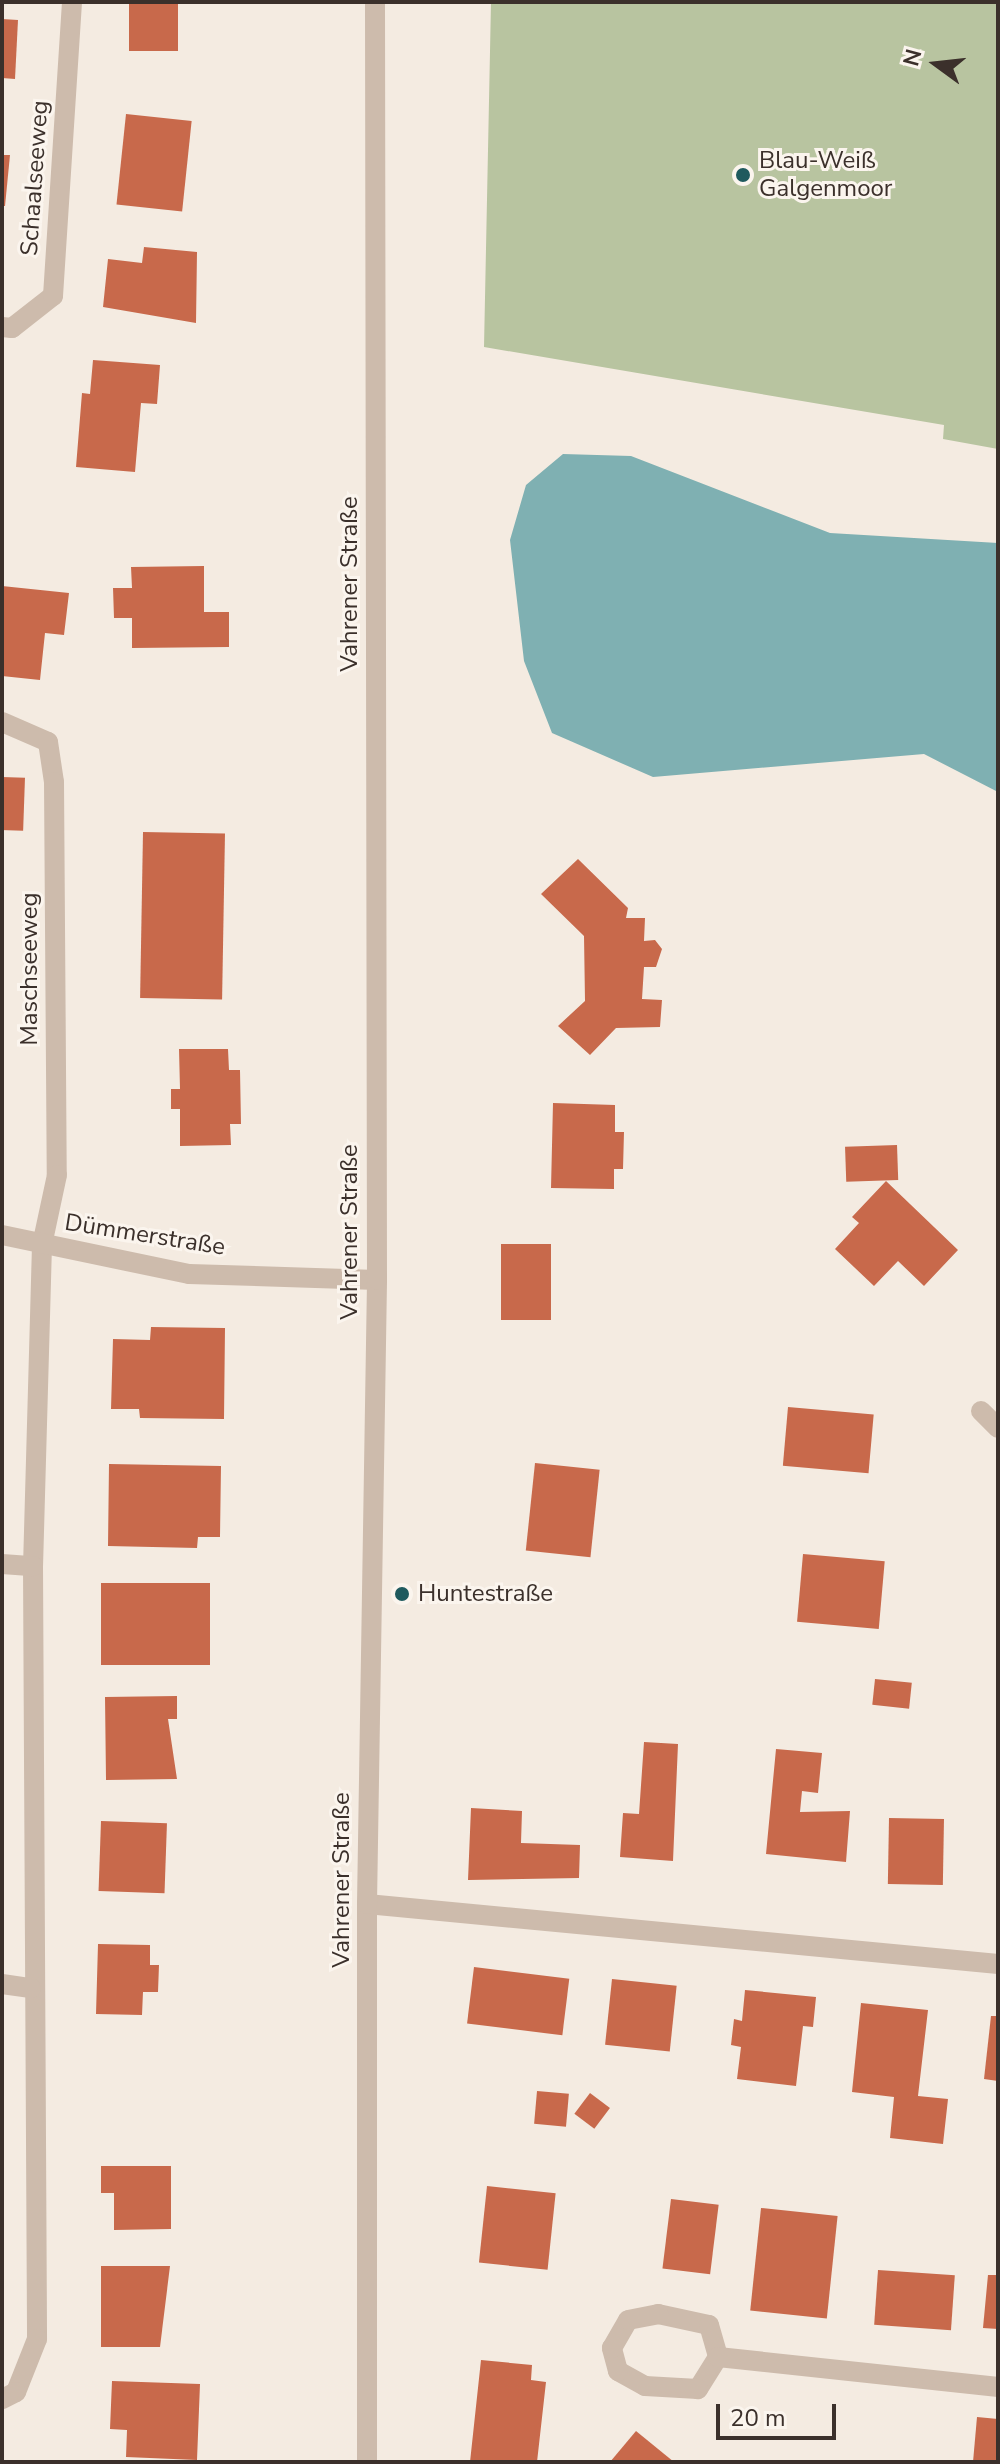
<!DOCTYPE html>
<html>
<head>
<meta charset="utf-8">
<style>
	body { margin:0 }
	#map { position:relative; width:1000px; height:2464px; overflow:hidden; background:#f4ebe1; font-family:"Nunito Sans",sans-serif }
	div>[style] { position:absolute }
	[style*='--x'] { left:calc(var(--x)*1px); top:calc(var(--y)*1px); width:calc(var(--w)*1px); rotate:calc(var(--a)*1deg) }
	.green>* { inset:0; background:#b8c4a0 }
	.water>* { inset:0; background:#7fb0b2 }
	.building>* { inset:0; background:#c8694b; transform-origin:0 0 }
	.street>* { height:20px; margin:-10px; padding:0 10px; transform-origin:10px; border-radius:10px; background:#cdbbac }
	.dots>* { width:22px; height:22px; translate:-50% -50%; box-sizing:border-box; border:4px solid #fbf5ee; border-radius:50% }
	span { translate:-50% -50%; white-space:nowrap; text-align:center; line-height:1.15; -webkit-text-stroke:6px #fbf5ee; paint-order:stroke }
	.poi-label { font-size:24px; color:#3b302b }
	.left { translate:0 -50%; text-align:left }
	.street-label { font-size:24px; color:#3b302b }
	.frame { position:absolute; inset:0; border:4px solid #3b302b; pointer-events:none }
	.north { position:absolute; left:896px; top:24px; width:80px; height:80px; -webkit-text-stroke:6px #fbf5ee; paint-order:stroke; rotate:285deg; font-size:22px; font-weight:700; line-height:32px; text-align:center; color:#3b302b }
	.north::after { content:''; display:block; margin:auto; width:28px; height:36px; background:#3b302b; clip-path:polygon(50% 0,100% 100%,50% 72%,0 100%) }
	.scale { position:absolute; left:716px; top:2404px; width:120px; height:36px; box-sizing:border-box; border:4px solid #3b302b; border-top:0; padding-left:10px; font-size:24px; line-height:28px; white-space:nowrap; color:#3b302b; -webkit-text-stroke:6px #fbf5ee; paint-order:stroke }
</style>
</head>
<body>
<div id="map">
	<div class="green">
		<i style="clip-path:polygon(491px 2px,998px 2px,998px 449px,943px 439px,944px 425px,484px 347px)"></i>
	</div>
	<div class="water">
		<i style="clip-path:polygon(563px 454px,631px 456px,830px 533px,998px 543px,998px 792px,924px 754px,653px 777px,552px 733px,524px 661px,510px 540px,526px 485px)"></i>
	</div>
	<div class="building">
		<i style="left:129px;top:2px;width:49px;height:49px"></i>
		<i style="clip-path:polygon(2px 19px,18px 20px,15px 79px,2px 78px)"></i>
		<i style="left:126px;top:114px;width:66px;height:91px;rotate:6deg"></i>
		<i style="clip-path:polygon(2px 155px,10px 155px,5px 206px,2px 206px)"></i>
		<i style="clip-path:polygon(144px 247px,197px 252px,196px 323px,103px 307px,108px 259px,142px 263px)"></i>
		<i style="clip-path:polygon(93px 360px,160px 365px,157px 404px,141px 403px,135px 472px,76px 467px,82px 393px,90px 394px)"></i>
		<i style="clip-path:polygon(204px 566px,204px 612px,229px 612px,229px 647px,132px 648px,132px 618px,114px 618px,113px 588px,132px 588px,131px 567px)"></i>
		<i style="clip-path:polygon(2px 586px,69px 593px,64px 635px,45px 633px,40px 680px,2px 676px)"></i>
		<i style="left:2px;top:777px;width:23px;height:53px;rotate:2deg"></i>
		<i style="left:143px;top:832px;width:82px;height:166px;rotate:1deg"></i>
		<i style="clip-path:polygon(578px 859px,628px 908px,626px 918px,645px 918px,644px 941px,655px 940px,662px 949px,656px 967px,644px 967px,642px 999px,662px 1000px,660px 1027px,616px 1028px,590px 1055px,558px 1026px,585px 1001px,584px 936px,541px 894px)"></i>
		<i style="clip-path:polygon(179px 1049px,228px 1049px,229px 1070px,240px 1070px,241px 1124px,230px 1124px,231px 1145px,180px 1146px,180px 1109px,171px 1109px,171px 1089px,180px 1089px)"></i>
		<i style="clip-path:polygon(553px 1103px,615px 1105px,615px 1132px,624px 1132px,623px 1169px,614px 1169px,614px 1189px,551px 1188px)"></i>
		<i style="left:897px;top:1145px;width:35px;height:52px;rotate:88deg"></i>
		<i style="clip-path:polygon(886px 1181px,958px 1250px,924px 1286px,898px 1261px,874px 1286px,835px 1249px,859px 1223px,852px 1217px)"></i>
		<i style="left:501px;top:1244px;width:50px;height:76px"></i>
		<i style="clip-path:polygon(151px 1327px,225px 1328px,224px 1419px,140px 1418px,139px 1409px,111px 1409px,113px 1339px,150px 1340px)"></i>
		<i style="left:788px;top:1407px;width:86px;height:59px;rotate:5deg"></i>
		<i style="left:535px;top:1463px;width:65px;height:88px;rotate:6deg"></i>
		<i style="clip-path:polygon(109px 1464px,221px 1466px,220px 1537px,198px 1537px,197px 1548px,108px 1546px)"></i>
		<i style="left:803px;top:1554px;width:82px;height:68px;rotate:5deg"></i>
		<i style="left:101px;top:1583px;width:109px;height:82px"></i>
		<i style="left:875px;top:1679px;width:37px;height:26px;rotate:6deg"></i>
		<i style="clip-path:polygon(177px 1696px,177px 1719px,168px 1719px,177px 1779px,106px 1780px,105px 1697px)"></i>
		<i style="clip-path:polygon(644px 1742px,678px 1744px,673px 1861px,620px 1857px,623px 1813px,639px 1814px)"></i>
		<i style="clip-path:polygon(776px 1749px,822px 1753px,818px 1793px,802px 1791px,800px 1812px,850px 1811px,846px 1862px,766px 1854px)"></i>
		<i style="clip-path:polygon(471px 1808px,522px 1811px,521px 1843px,580px 1845px,579px 1878px,468px 1880px)"></i>
		<i style="left:889px;top:1818px;width:55px;height:66px;rotate:1deg"></i>
		<i style="left:101px;top:1821px;width:66px;height:70px;rotate:2deg"></i>
		<i style="clip-path:polygon(98px 1944px,150px 1945px,150px 1965px,159px 1965px,158px 1992px,143px 1992px,142px 2015px,96px 2014px)"></i>
		<i style="left:474px;top:1967px;width:96px;height:57px;rotate:7deg"></i>
		<i style="left:612px;top:1979px;width:65px;height:66px;rotate:6deg"></i>
		<i style="clip-path:polygon(745px 1990px,816px 1997px,813px 2027px,803px 2026px,796px 2086px,737px 2079px,741px 2047px,731px 2045px,734px 2019px,742px 2021px)"></i>
		<i style="clip-path:polygon(861px 2003px,928px 2010px,918px 2096px,948px 2099px,943px 2144px,890px 2138px,894px 2097px,852px 2092px)"></i>
		<i style="clip-path:polygon(991px 2016px,998px 2016px,998px 2081px,984px 2079px)"></i>
		<i style="left:537px;top:2091px;width:32px;height:33px;rotate:5deg"></i>
		<i style="left:590px;top:2093px;width:25px;height:26px;rotate:37deg"></i>
		<i style="clip-path:polygon(101px 2166px,171px 2166px,171px 2229px,114px 2230px,114px 2193px,101px 2193px)"></i>
		<i style="left:487px;top:2186px;width:69px;height:77px;rotate:6deg"></i>
		<i style="left:671px;top:2199px;width:48px;height:70px;rotate:7deg"></i>
		<i style="left:761px;top:2208px;width:77px;height:103px;rotate:6deg"></i>
		<i style="clip-path:polygon(101px 2266px,170px 2266px,160px 2347px,101px 2347px)"></i>
		<i style="left:878px;top:2270px;width:77px;height:55px;rotate:4deg"></i>
		<i style="clip-path:polygon(988px 2275px,998px 2275px,998px 2329px,983px 2328px)"></i>
		<i style="clip-path:polygon(481px 2360px,532px 2365px,531px 2380px,546px 2382px,537px 2462px,470px 2462px)"></i>
		<i style="clip-path:polygon(112px 2381px,200px 2384px,197px 2460px,126px 2457px,127px 2430px,110px 2429px)"></i>
		<i style="clip-path:polygon(977px 2417px,998px 2419px,998px 2462px,973px 2462px)"></i>
		<i style="clip-path:polygon(636px 2431px,674px 2462px,610px 2462px)"></i>
	</div>
	<div class="street">
		<i style="--x:2;--y:327;--w:10;--a:6"></i>
		<i style="--x:12;--y:328;--w:52;--a:-38"></i>
		<i style="--x:53;--y:296;--w:295;--a:-86.3"></i>
		<i style="--x:2;--y:722;--w:50;--a:23.5"></i>
		<i style="--x:48;--y:742;--w:40;--a:81.5"></i>
		<i style="--x:54;--y:782;--w:393;--a:89.6"></i>
		<i style="--x:57;--y:1175;--w:72;--a:102.1"></i>
		<i style="--x:42;--y:1245;--w:321;--a:91.6"></i>
		<i style="--x:33;--y:1566;--w:773;--a:89.7"></i>
		<i style="--x:37;--y:2339;--w:57;--a:111.6"></i>
		<i style="--x:16;--y:2392;--w:16;--a:153"></i>
		<i style="--x:2;--y:1235;--w:191;--a:11.8"></i>
		<i style="--x:189;--y:1274;--w:188;--a:1.8"></i>
		<i style="--x:981;--y:1411;--w:24;--a:45"></i>
		<i style="--x:2;--y:1564;--w:31;--a:4"></i>
		<i style="--x:367;--y:1904;--w:634;--a:5.43"></i>
		<i style="--x:2;--y:1984;--w:29;--a:8"></i>
		<i style="--x:658;--y:2314;--w:52;--a:12.2"></i>
		<i style="--x:709;--y:2325;--w:33;--a:74"></i>
		<i style="--x:718;--y:2357;--w:38;--a:122"></i>
		<i style="--x:698;--y:2389;--w:53;--a:-176.8"></i>
		<i style="--x:645;--y:2386;--w:31;--a:-151"></i>
		<i style="--x:618;--y:2371;--w:24;--a:-105"></i>
		<i style="--x:612;--y:2348;--w:32;--a:-60"></i>
		<i style="--x:628;--y:2320;--w:31;--a:-11"></i>
		<i style="--x:718;--y:2357;--w:282;--a:6.1"></i>
		<i style="--x:367;--y:2462;--w:558;--a:-90"></i>
		<i style="--x:367;--y:1904;--w:624;--a:-89.08"></i>
		<i style="--x:377;--y:1280;--w:1278;--a:-90.09"></i>
	</div>
	<div class="dots">
		<i style="left:743px;top:175px;background:#1f5a5e"></i>
		<i style="left:402px;top:1594px;background:#1f5a5e"></i>
	</div>
	<div class="poi-label">
		<span class="left" style="left:759px;top:175px">Blau-Weiß<br>Galgenmoor</span>
		<span class="left" style="left:418px;top:1594px">Huntestraße</span>
	</div>
	<div class="street-label">
		<span style="left:35px;top:178px;rotate:-86deg">Schaalseeweg</span>
		<span style="left:350px;top:584px;rotate:-90deg">Vahrener Straße</span>
		<span style="left:30px;top:969px;rotate:-90deg">Maschseeweg</span>
		<span style="left:350px;top:1232px;rotate:-90deg">Vahrener Straße</span>
		<span style="left:145px;top:1235px;rotate:9deg">Dümmerstraße</span>
		<span style="left:342px;top:1880px;rotate:-90deg">Vahrener Straße</span>
	</div>
	<div class="frame"></div>
	<div class="north">N</div>
	<div class="scale">20 m</div>
</div>
</body>
</html>
